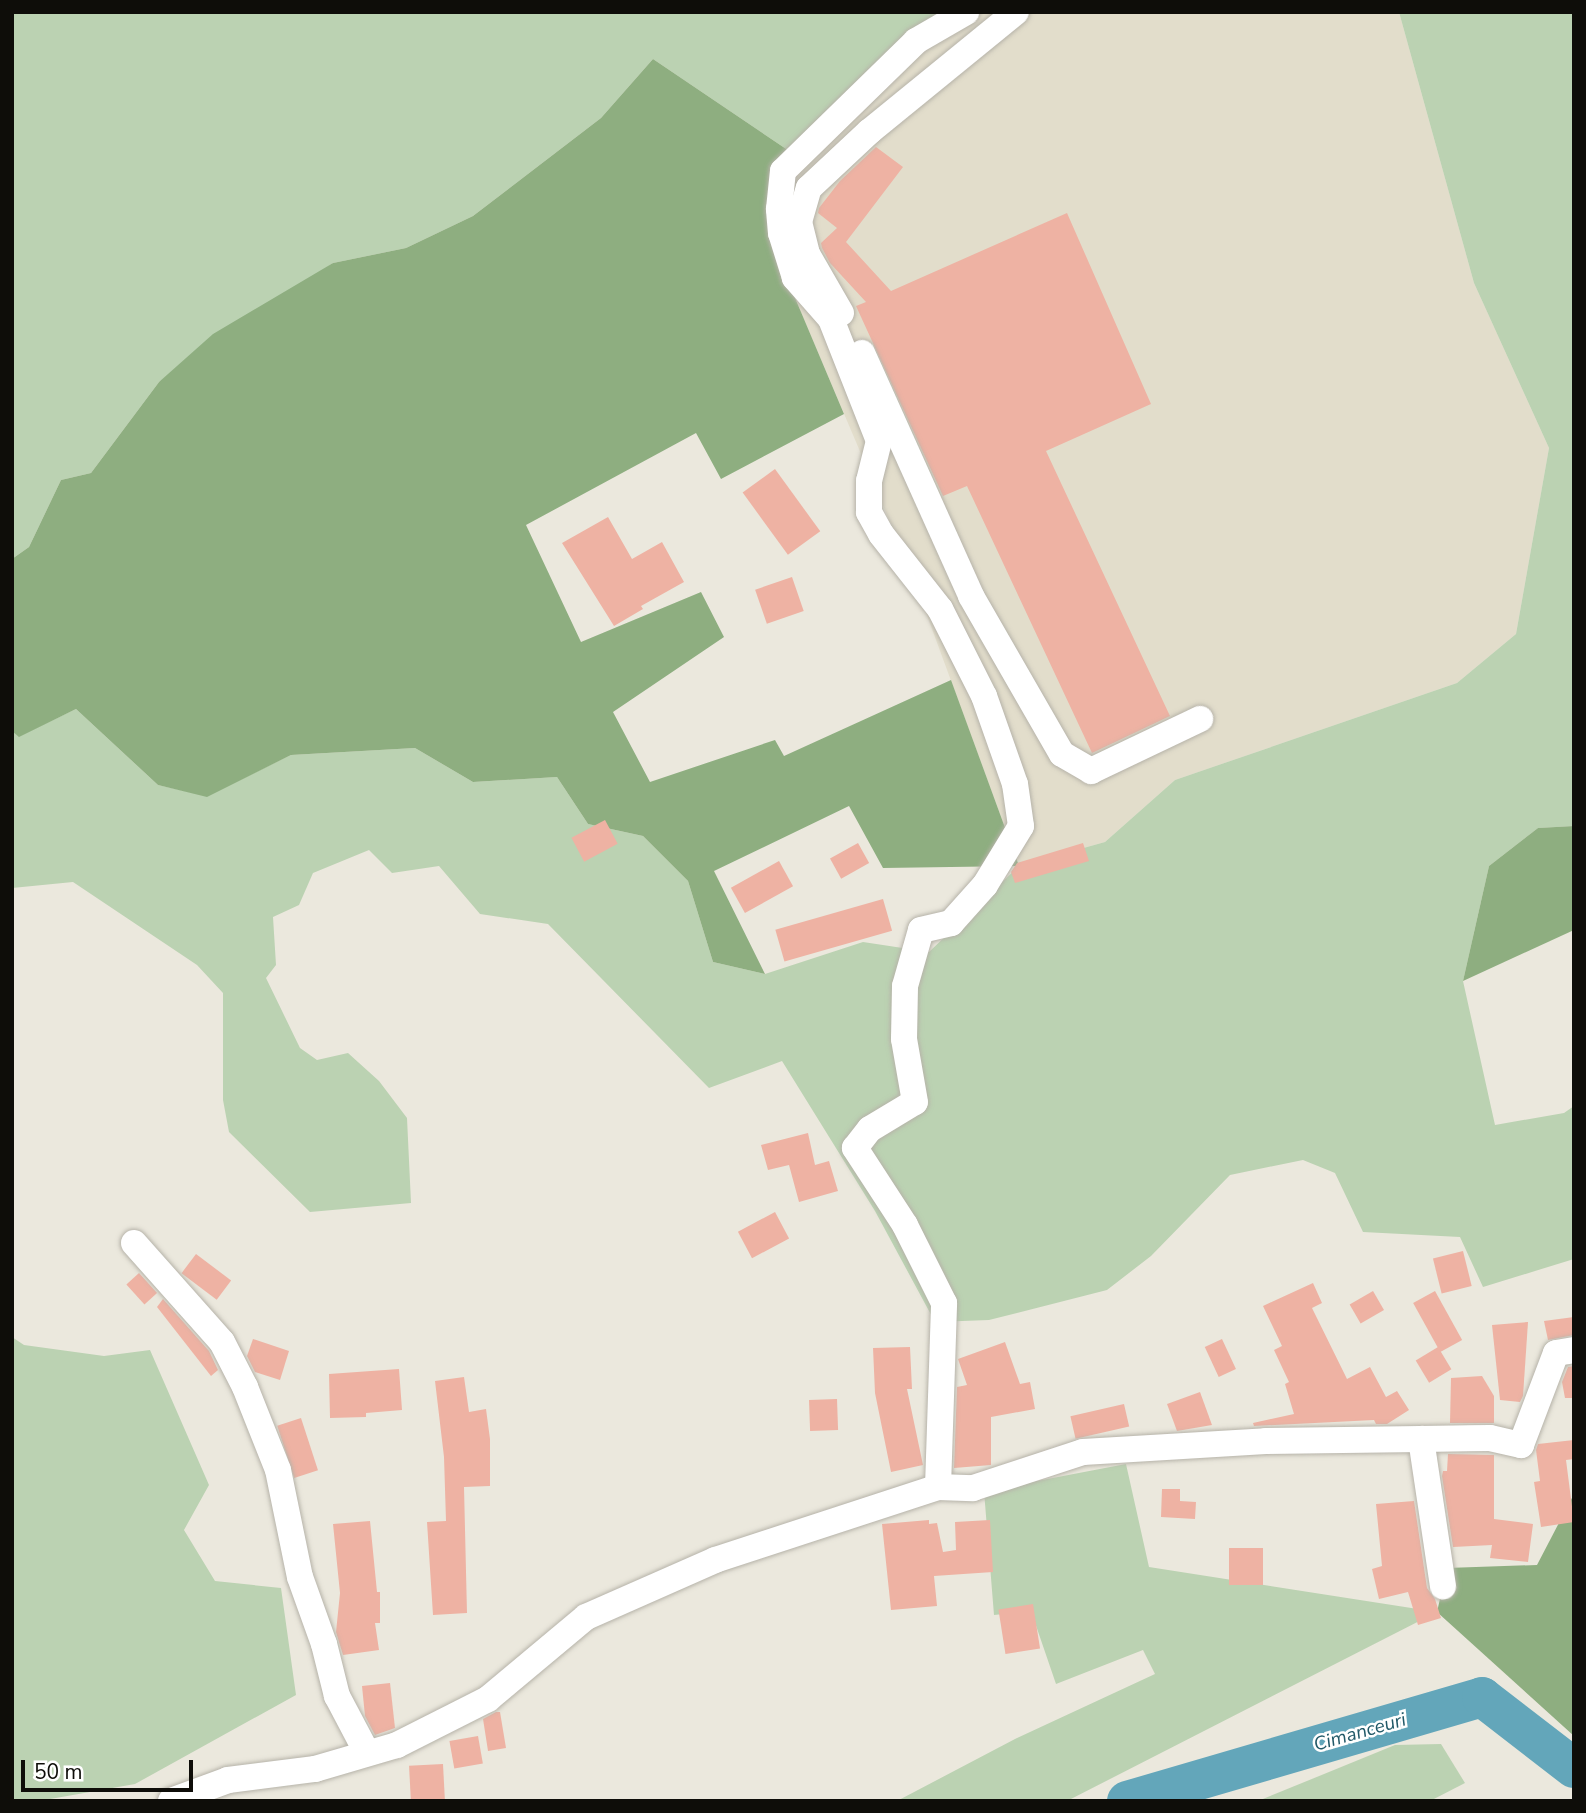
<!DOCTYPE html>
<html>
<head>
<meta charset="utf-8">
<style>
	body { margin:0 }
	#map { position:relative; width:1586px; height:1813px; overflow:hidden; background:#ebe8dd; font-family:"Nunito Sans",sans-serif }
	div>[style] { position:absolute }
	[style*='--x'] { left:calc(var(--x)*1px); top:calc(var(--y)*1px); width:calc(var(--w)*1px); rotate:calc(var(--a)*1deg) }
	.built>* { inset:0; background:#e2ddcb }
	.green>* { inset:0; background:#bbd2b2 }
	.forest>* { inset:0; background:#8eae80 }
	.river>* { height:40px; margin:-20px; padding:0 20px; transform-origin:20px; border-radius:20px; background:#63a6ba }
	.building>* { inset:0; background:#eeb2a3; transform-origin:0 0 }
	.roads { filter:drop-shadow(0 0 2px #b6b3a9) drop-shadow(0 0 2px #b6b3a9) }
	.minor>* { height:26px; margin:-13px; padding:0 13px; transform-origin:13px; border-radius:13px; background:#fff }
	span { translate:-50% -50%; white-space:nowrap; text-align:center; line-height:1.15; -webkit-text-stroke:5px #fff; paint-order:stroke }
	.water-label { font-size:19px; color:#215968; font-style:italic }
	.frame { position:absolute; inset:0; border:14px solid #0e0d09; pointer-events:none }
	.scale { position:absolute; left:21px; top:1760px; width:172px; height:32px; box-sizing:border-box; border:4px solid #0e0d09; border-top:0; padding-left:9px; font-size:21px; line-height:24px; white-space:nowrap; color:#0e0d09; -webkit-text-stroke:5px #fff; paint-order:stroke }
</style>
</head>
<body>
<div id="map">
	<div class="built">
		<i style="clip-path:polygon(963px 12px,1399px 12px,1474px 283px,1549px 448px,1516px 634px,1457px 683px,1175px 780px,1105px 842px,1019px 866px,910px 569px,774px 249px,778px 191px)"></i>
	</div>
	<div class="green">
		<i style="clip-path:polygon(12px 12px,963px 12px,801px 159px,653px 59px,601px 118px,473px 216px,406px 248px,333px 263px,159px 382px,91px 473px,61px 480px,29px 547px,12px 559px)"></i>
		<i style="clip-path:polygon(1399px 12px,1574px 12px,1574px 826px,1538px 828px,1489px 866px,1463px 981px,1495px 1125px,1564px 1113px,1574px 1106px,1574px 1259px,1483px 1287px,1460px 1237px,1363px 1232px,1335px 1173px,1303px 1160px,1230px 1175px,1151px 1256px,1107px 1290px,989px 1320px,935px 1322px,875px 1211px,782px 1061px,709px 1088px,548px 924px,480px 914px,439px 866px,392px 873px,369px 850px,313px 873px,299px 905px,273px 917px,276px 965px,266px 978px,300px 1048px,317px 1060px,348px 1053px,379px 1081px,407px 1118px,411px 1203px,310px 1212px,229px 1132px,223px 1100px,223px 993px,197px 965px,73px 882px,12px 888px,12px 731px,19px 736px,76px 709px,158px 785px,207px 796px,291px 755px,415px 748px,473px 782px,557px 777px,588px 824px,643px 836px,688px 881px,713px 962px,765px 974px,863px 942px,929px 952px,1019px 866px,1105px 842px,1175px 780px,1457px 683px,1516px 634px,1549px 448px,1474px 283px)"></i>
		<i style="clip-path:polygon(12px 1337px,24px 1345px,104px 1356px,150px 1350px,209px 1485px,184px 1530px,215px 1581px,281px 1588px,296px 1695px,135px 1784px,39px 1801px,12px 1801px)"></i>
		<i style="clip-path:polygon(1126px 1464px,1149px 1567px,1437px 1612px,1067px 1801px,897px 1801px,1015px 1739px,1155px 1674px,1143px 1650px,1056px 1684px,1031px 1611px,994px 1615px,984px 1491px)"></i>
		<i style="clip-path:polygon(1441px 1744px,1465px 1783px,1430px 1801px,1258px 1801px,1395px 1745px)"></i>
	</div>
	<div class="forest">
		<i style="clip-path:polygon(653px 59px,801px 159px,778px 191px,774px 248px,844px 414px,721px 479px,696px 433px,526px 525px,581px 642px,701px 592px,724px 637px,613px 712px,650px 782px,775px 740px,784px 756px,951px 680px,1019px 866px,883px 868px,849px 806px,714px 871px,765px 974px,713px 962px,688px 881px,643px 836px,588px 824px,557px 777px,473px 782px,415px 748px,291px 755px,207px 797px,158px 785px,76px 709px,19px 737px,12px 731px,12px 559px,29px 547px,61px 480px,91px 473px,159px 382px,213px 334px,333px 263px,406px 248px,473px 216px,601px 118px)"></i>
		<i style="clip-path:polygon(1574px 826px,1574px 930px,1463px 981px,1489px 866px,1538px 828px)"></i>
		<i style="clip-path:polygon(1574px 1494px,1574px 1736px,1437px 1612px,1447px 1568px,1537px 1565px)"></i>
	</div>
	<div class="river">
		<i style="--x:1127;--y:1801;--w:370;--a:-16.3"></i>
		<i style="--x:1482;--y:1697;--w:116;--a:37.7"></i>
	</div>
	<div class="building">
		<i style="clip-path:polygon(876px 147px,903px 167px,846px 242px,891px 291px,1067px 213px,1151px 404px,1046px 451px,1170px 716px,1092px 753px,967px 486px,943px 496px,856px 306px,866px 302px,830px 263px,822px 248px,821px 243px,837px 228px,818px 213px,819px 208px,840px 181px)"></i>
		<i style="left:775px;top:469px;width:77px;height:40px;rotate:54deg"></i>
		<i style="clip-path:polygon(608px 517px,632px 559px,662px 542px,684px 582px,641px 606px,643px 609px,614px 626px,562px 543px)"></i>
		<i style="left:792px;top:577px;width:36px;height:39px;rotate:71deg"></i>
		<i style="left:605px;top:820px;width:27px;height:38px;rotate:62deg"></i>
		<i style="left:858px;top:843px;width:23px;height:32px;rotate:61deg"></i>
		<i style="clip-path:polygon(1083px 843px,1089px 861px,1015px 883px,1011px 872px,1017px 863px)"></i>
		<i style="left:779px;top:861px;width:29px;height:55px;rotate:61deg"></i>
		<i style="left:883px;top:899px;width:33px;height:112px;rotate:74deg"></i>
		<i style="clip-path:polygon(808px 1133px,815px 1165px,829px 1161px,838px 1191px,799px 1202px,789px 1165px,768px 1170px,761px 1145px)"></i>
		<i style="left:775px;top:1212px;width:30px;height:42px;rotate:62deg"></i>
		<i style="left:1463px;top:1251px;width:36px;height:31px;rotate:76deg"></i>
		<i style="left:196px;top:1254px;width:44px;height:24px;rotate:37deg"></i>
		<i style="left:139px;top:1273px;width:27px;height:17px;rotate:48deg"></i>
		<i style="clip-path:polygon(1313px 1283px,1322px 1303px,1312px 1308px,1347px 1379px,1370px 1367px,1386px 1397px,1397px 1391px,1409px 1410px,1387px 1424px,1376px 1424px,1374px 1420px,1254px 1426px,1253px 1423px,1294px 1414px,1285px 1384px,1289px 1382px,1274px 1350px,1282px 1346px,1263px 1306px)"></i>
		<i style="left:1373px;top:1291px;width:22px;height:27px;rotate:60deg"></i>
		<i style="left:1435px;top:1291px;width:56px;height:25px;rotate:61deg"></i>
		<i style="clip-path:polygon(163px 1299px,209px 1351px,218px 1370px,211px 1376px,157px 1307px)"></i>
		<i style="clip-path:polygon(1574px 1317px,1574px 1335px,1548px 1340px,1544px 1321px)"></i>
		<i style="clip-path:polygon(1528px 1322px,1523px 1396px,1520px 1402px,1500px 1400px,1492px 1325px)"></i>
		<i style="clip-path:polygon(253px 1339px,289px 1351px,280px 1380px,255px 1372px,247px 1356px)"></i>
		<i style="left:1222px;top:1339px;width:33px;height:19px;rotate:65deg"></i>
		<i style="clip-path:polygon(1005px 1342px,1020px 1384px,1030px 1382px,1035px 1409px,991px 1417px,991px 1465px,954px 1468px,957px 1387px,967px 1385px,958px 1359px)"></i>
		<i style="clip-path:polygon(910px 1347px,912px 1389px,907px 1389px,923px 1465px,891px 1472px,875px 1393px,873px 1348px)"></i>
		<i style="left:1438px;top:1347px;width:26px;height:26px;rotate:59deg"></i>
		<i style="clip-path:polygon(1574px 1366px,1574px 1398px,1565px 1398px,1562px 1382px,1568px 1367px)"></i>
		<i style="clip-path:polygon(399px 1369px,402px 1410px,366px 1413px,366px 1417px,330px 1418px,329px 1374px)"></i>
		<i style="clip-path:polygon(1482px 1376px,1494px 1396px,1494px 1423px,1450px 1423px,1451px 1378px)"></i>
		<i style="clip-path:polygon(464px 1377px,469px 1412px,486px 1409px,490px 1439px,490px 1486px,464px 1487px,467px 1613px,433px 1615px,427px 1522px,446px 1521px,444px 1457px,435px 1381px)"></i>
		<i style="clip-path:polygon(1200px 1392px,1212px 1425px,1177px 1431px,1167px 1404px)"></i>
		<i style="left:837px;top:1399px;width:31px;height:28px;rotate:88deg"></i>
		<i style="left:1124px;top:1404px;width:23px;height:55px;rotate:77deg"></i>
		<i style="left:301px;top:1418px;width:55px;height:25px;rotate:72deg"></i>
		<i style="clip-path:polygon(1574px 1440px,1574px 1459px,1566px 1460px,1574px 1522px,1541px 1527px,1534px 1482px,1540px 1481px,1536px 1450px,1538px 1444px)"></i>
		<i style="clip-path:polygon(1448px 1454px,1494px 1455px,1494px 1519px,1533px 1524px,1528px 1562px,1490px 1558px,1492px 1545px,1453px 1547px,1442px 1476px,1443px 1471px,1447px 1471px)"></i>
		<i style="clip-path:polygon(1162px 1489px,1180px 1489px,1180px 1501px,1196px 1502px,1195px 1519px,1161px 1517px)"></i>
		<i style="clip-path:polygon(1414px 1501px,1427px 1588px,1435px 1599px,1441px 1618px,1418px 1625px,1408px 1592px,1379px 1599px,1372px 1569px,1382px 1566px,1376px 1504px)"></i>
		<i style="clip-path:polygon(929px 1520px,929px 1524px,937px 1523px,943px 1552px,956px 1550px,955px 1522px,990px 1520px,993px 1572px,934px 1576px,937px 1606px,891px 1610px,882px 1524px)"></i>
		<i style="clip-path:polygon(370px 1521px,377px 1592px,380px 1592px,380px 1623px,375px 1623px,379px 1650px,343px 1655px,336px 1632px,340px 1593px,333px 1524px)"></i>
		<i style="left:1229px;top:1548px;width:34px;height:37px"></i>
		<i style="left:1033px;top:1604px;width:45px;height:35px;rotate:81deg"></i>
		<i style="clip-path:polygon(390px 1683px,395px 1728px,375px 1735px,365px 1716px,362px 1686px)"></i>
		<i style="clip-path:polygon(496px 1712px,500px 1712px,506px 1748px,488px 1751px,483px 1719px)"></i>
		<i style="left:478px;top:1736px;width:28px;height:29px;rotate:80deg"></i>
		<i style="left:443px;top:1764px;width:37px;height:34px;rotate:87deg"></i>
	</div>
	<div class="roads">
		<div class="minor">
			<i style="--x:841;--y:313;--w:68;--a:-120"></i>
			<i style="--x:807;--y:254;--w:33;--a:-104"></i>
			<i style="--x:799;--y:222;--w:35;--a:-74"></i>
			<i style="--x:809;--y:188;--w:83;--a:-43.1"></i>
			<i style="--x:870;--y:131;--w:188;--a:-39.2"></i>
			<i style="--x:862;--y:353;--w:266;--a:65.8"></i>
			<i style="--x:971;--y:596;--w:182;--a:60.1"></i>
			<i style="--x:1062;--y:754;--w:34;--a:30"></i>
			<i style="--x:1091;--y:771;--w:121;--a:-25.5"></i>
			<i style="--x:134;--y:1243;--w:132;--a:48.4"></i>
			<i style="--x:222;--y:1342;--w:51;--a:62.9"></i>
			<i style="--x:245;--y:1387;--w:89;--a:68.3"></i>
			<i style="--x:278;--y:1470;--w:109;--a:78.4"></i>
			<i style="--x:300;--y:1577;--w:71;--a:70.3"></i>
			<i style="--x:324;--y:1644;--w:54;--a:76"></i>
			<i style="--x:337;--y:1696;--w:64;--a:62.2"></i>
			<i style="--x:1421;--y:1439;--w:149;--a:81.5"></i>
			<i style="--x:938;--y:1487;--w:184;--a:-88.1"></i>
			<i style="--x:944;--y:1303;--w:87;--a:-116.6"></i>
			<i style="--x:905;--y:1225;--w:92;--a:-123"></i>
			<i style="--x:855;--y:1148;--w:24;--a:-52"></i>
			<i style="--x:870;--y:1129;--w:52;--a:-31"></i>
			<i style="--x:915;--y:1102;--w:64;--a:-99.9"></i>
			<i style="--x:904;--y:1039;--w:53;--a:-88.9"></i>
			<i style="--x:905;--y:986;--w:58;--a:-74.1"></i>
			<i style="--x:921;--y:930;--w:31;--a:-13"></i>
			<i style="--x:951;--y:923;--w:51;--a:-48.2"></i>
			<i style="--x:985;--y:885;--w:69;--a:-58.6"></i>
			<i style="--x:1021;--y:826;--w:42;--a:-98.1"></i>
			<i style="--x:1015;--y:784;--w:93;--a:-109.4"></i>
			<i style="--x:984;--y:696;--w:97;--a:-116.8"></i>
			<i style="--x:940;--y:609;--w:95;--a:-128.2"></i>
			<i style="--x:881;--y:534;--w:25;--a:-119"></i>
			<i style="--x:869;--y:512;--w:31;--a:-90"></i>
			<i style="--x:869;--y:481;--w:41;--a:-76"></i>
			<i style="--x:879;--y:441;--w:131;--a:-111.5"></i>
			<i style="--x:831;--y:319;--w:55;--a:-131.3"></i>
			<i style="--x:795;--y:278;--w:47;--a:-107.3"></i>
			<i style="--x:781;--y:233;--w:24;--a:-95"></i>
			<i style="--x:779;--y:209;--w:38;--a:-84"></i>
			<i style="--x:783;--y:171;--w:186;--a:-44.3"></i>
			<i style="--x:916;--y:41;--w:58;--a:-30.1"></i>
			<i style="--x:171;--y:1801;--w:61;--a:-20.2"></i>
			<i style="--x:228;--y:1780;--w:88;--a:-7.2"></i>
			<i style="--x:315;--y:1769;--w:85;--a:-16.3"></i>
			<i style="--x:397;--y:1745;--w:102;--a:-26.8"></i>
			<i style="--x:488;--y:1699;--w:128;--a:-39.9"></i>
			<i style="--x:586;--y:1617;--w:141;--a:-23.8"></i>
			<i style="--x:715;--y:1560;--w:235;--a:-18.1"></i>
			<i style="--x:938;--y:1487;--w:35;--a:2"></i>
			<i style="--x:973;--y:1488;--w:116;--a:-18.1"></i>
			<i style="--x:1083;--y:1452;--w:183;--a:-3.4"></i>
			<i style="--x:1266;--y:1441;--w:155;--a:-0.7"></i>
			<i style="--x:1421;--y:1439;--w:69;--a:-0.8"></i>
			<i style="--x:1490;--y:1438;--w:32;--a:13"></i>
			<i style="--x:1521;--y:1445;--w:98;--a:-69.2"></i>
			<i style="--x:1556;--y:1353;--w:18;--a:-9"></i>
		</div>
	</div>
	<div class="water-label">
		<span style="left:1360px;top:1733px;rotate:-16deg">Cimanceuri</span>
	</div>
	<div class="frame"></div>
	<div class="scale">50 m</div>
</div>
</body>
</html>
